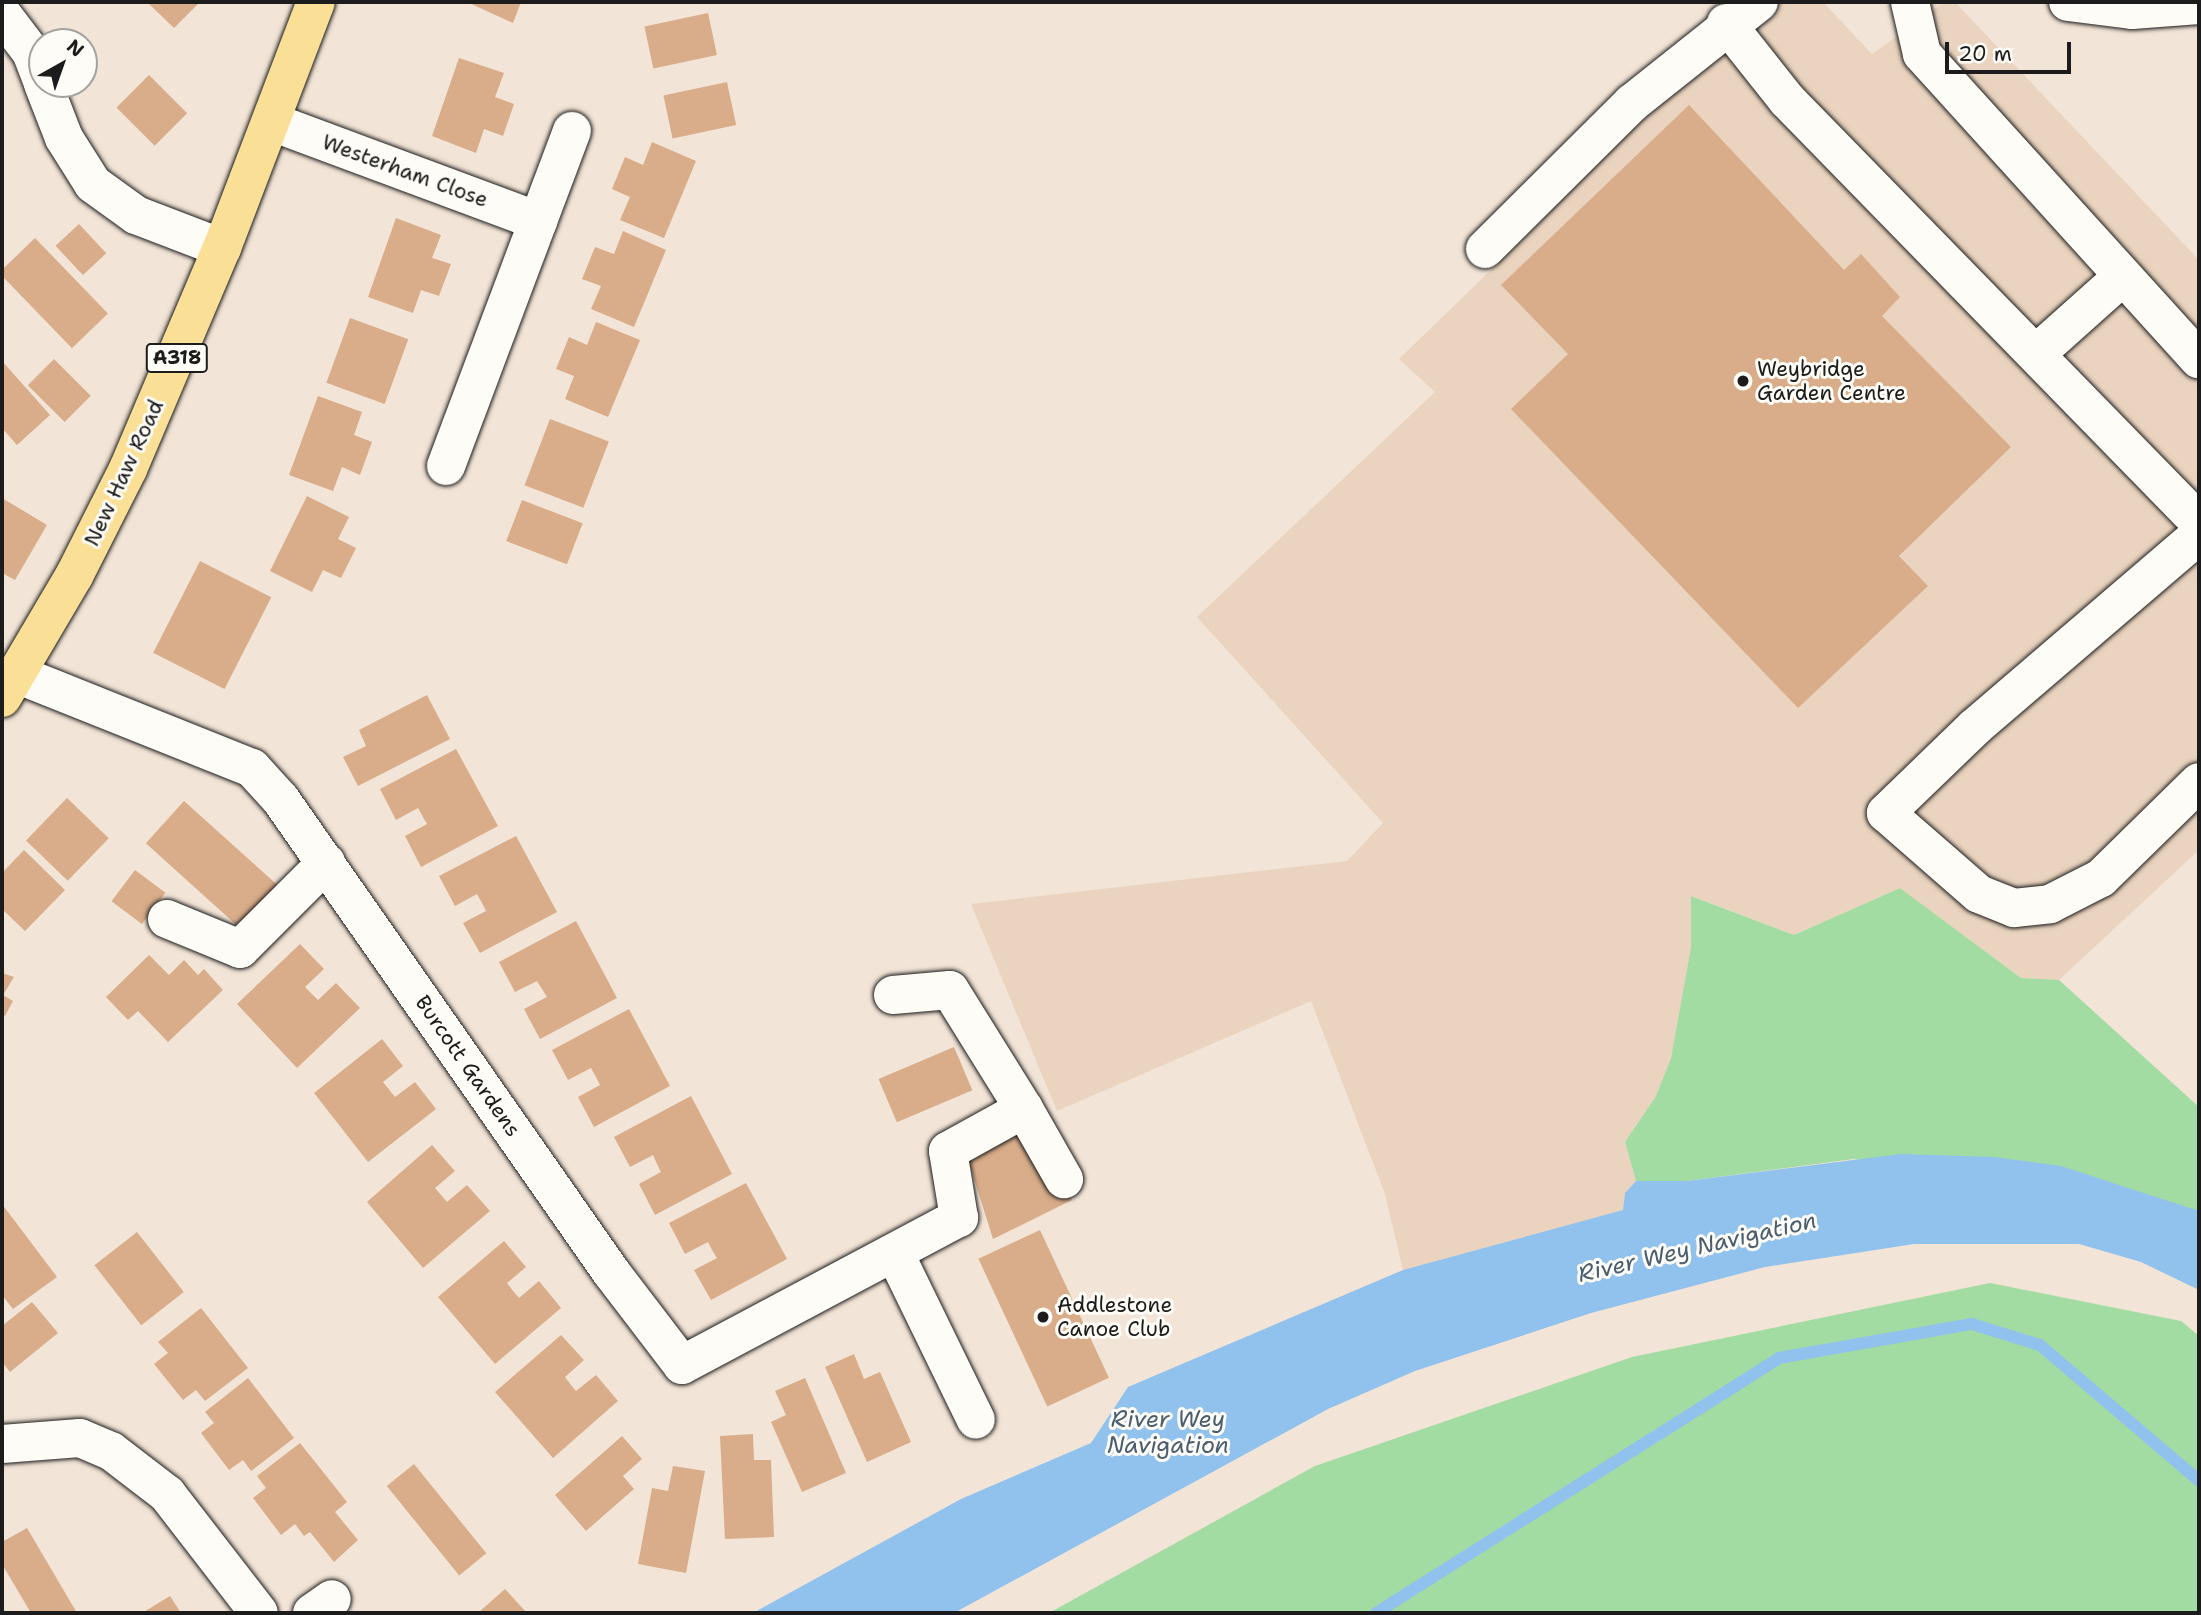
<!DOCTYPE html>
<html>
<head>
<meta charset="utf-8">
<style>
	body { margin:0 }
	#map { position:relative; width:2201px; height:1615px; overflow:hidden; background:#f2e4d6; font-family:"Shantell Sans",sans-serif }
	div>[style] { position:absolute }
	[style*='--x'] { left:calc(var(--x)*1px); top:calc(var(--y)*1px); width:calc(var(--w)*1px); rotate:calc(var(--a)*1deg) }
	.built>* { inset:0; background:#ead4bf }
	.green>* { inset:0; background:#a3dca2 }
	.water>* { inset:0; background:#91c1ed }
	.stream>* { height:12px; margin:-6px; padding:0 6px; transform-origin:6px; border-radius:6px; background:#91c1ed }
	.building>* { inset:0; background:#d9ad8a; transform-origin:0 0 }
	.roads { filter:drop-shadow(0 0 2px #1c1c1c) drop-shadow(0 0 2px #1c1c1c) }
	.minor>* { height:38px; margin:-19px; padding:0 19px; transform-origin:19px; border-radius:19px; background:#fdfcf7 }
	.major>* { height:38px; margin:-19px; padding:0 19px; transform-origin:19px; border-radius:19px; background:#fadf96 }
	.dots>* { width:19px; height:19px; translate:-50% -50%; box-sizing:border-box; border:4px solid #fdfcf7; border-radius:50% }
	span { translate:-50% -50%; white-space:nowrap; text-align:center; line-height:1.15; -webkit-text-stroke:6px #fdfcf7; paint-order:stroke }
	.shield-label span { padding:2px 5px; background:#fdfcf7; border:2px solid; border-radius:5px; -webkit-text-stroke-width:0 }
	.shield-label { font-size:19px; color:#1c1c1c; font-weight:700 }
	.street-label { font-size:21px; color:#1c1c1c }
	.poi-label { font-size:21px; color:#1c1c1c }
	.left { translate:0 -50%; text-align:left }
	.water-label { font-size:23px; color:#4b5e70; font-style:italic }
	.frame { position:absolute; inset:0; border:4px solid #1c1c1c; pointer-events:none }
	.north { position:absolute; left:28px; top:28px; width:70px; height:70px; box-sizing:border-box; background:#fdfcf7; border:2px solid #a3a29f; border-radius:50%; rotate:40deg; font-size:19px; font-weight:700; line-height:28px; text-align:center; color:#1c1c1c }
	.north::after { content:''; display:block; margin:auto; width:24px; height:32px; background:#1c1c1c; clip-path:polygon(50% 0,100% 100%,50% 72%,0 100%) }
	.scale { position:absolute; left:1945px; top:42px; width:126px; height:32px; box-sizing:border-box; border:4px solid #1c1c1c; border-top:0; padding-left:9px; font-size:21px; line-height:24px; white-space:nowrap; color:#1c1c1c; -webkit-text-stroke:5px #fdfcf7; paint-order:stroke }
</style>
</head>
<body>
<div id="map">
	<div class="built">
		<i style="clip-path:polygon(1734px 2px,1823px 2px,1872px 54px,1944px 2px,1955px 2px,2199px 260px,2199px 850px,2059px 980px,2021px 978px,1900px 888px,1794px 935px,1692px 896px,1691px 947px,1671px 1058px,1656px 1096px,1625px 1142px,1636px 1181px,1625px 1193px,1624px 1210px,1403px 1270px,1385px 1194px,1311px 1001px,1057px 1111px,971px 904px,1347px 861px,1383px 823px,1197px 617px,1435px 392px,1399px 359px,1497px 264px,1485px 249px)"></i>
	</div>
	<div class="green">
		<i style="clip-path:polygon(1900px 888px,2021px 978px,2059px 980px,2199px 1107px,2199px 1211px,1854px 1159px,1687px 1181px,1636px 1181px,1625px 1142px,1656px 1096px,1671px 1058px,1691px 947px,1691px 896px,1794px 935px)"></i>
		<i style="clip-path:polygon(1990px 1283px,2181px 1321px,2199px 1336px,2199px 1613px,1049px 1613px,1315px 1466px,1632px 1357px)"></i>
	</div>
	<div class="water">
		<i style="clip-path:polygon(1901px 1154px,1994px 1157px,2061px 1166px,2199px 1211px,2199px 1290px,2141px 1262px,2079px 1244px,1914px 1244px,1765px 1267px,1591px 1313px,1415px 1371px,1328px 1409px,954px 1613px,753px 1613px,961px 1499px,1091px 1443px,1128px 1387px,1403px 1270px,1623px 1210px,1625px 1193px,1636px 1181px,1687px 1181px)"></i>
	</div>
	<div class="stream">
		<i style="--x:1376;--y:1613;--w:477;--a:-32.3"></i>
		<i style="--x:1779;--y:1358;--w:196;--a:-10"></i>
		<i style="--x:1972;--y:1324;--w:71;--a:17.2"></i>
		<i style="--x:2040;--y:1345;--w:209;--a:40.5"></i>
	</div>
	<div class="building">
		<i style="clip-path:polygon(147px 2px,200px 2px,174px 28px)"></i>
		<i style="clip-path:polygon(467px 2px,521px 2px,513px 23px)"></i>
		<i style="left:708px;top:13px;width:43px;height:65px;rotate:78deg"></i>
		<i style="clip-path:polygon(459px 58px,504px 73px,495px 97px,514px 104px,503px 136px,484px 129px,476px 153px,432px 136px)"></i>
		<i style="left:149px;top:75px;width:54px;height:46px;rotate:45deg"></i>
		<i style="left:727px;top:82px;width:44px;height:65px;rotate:78deg"></i>
		<i style="clip-path:polygon(1689px 105px,1844px 270px,1861px 254px,1900px 297px,1882px 316px,2011px 447px,1899px 556px,1928px 586px,1798px 708px,1511px 409px,1568px 354px,1501px 285px)"></i>
		<i style="clip-path:polygon(652px 142px,696px 161px,664px 238px,620px 220px,630px 197px,612px 189px,625px 157px,643px 165px)"></i>
		<i style="clip-path:polygon(396px 218px,441px 235px,432px 258px,451px 264px,439px 296px,421px 290px,413px 313px,368px 297px)"></i>
		<i style="left:79px;top:224px;width:40px;height:32px;rotate:47deg"></i>
		<i style="clip-path:polygon(623px 231px,666px 250px,634px 327px,591px 309px,601px 286px,582px 279px,595px 247px,614px 254px)"></i>
		<i style="left:35px;top:238px;width:105px;height:50px;rotate:46deg"></i>
		<i style="left:350px;top:318px;width:62px;height:69px;rotate:20deg"></i>
		<i style="clip-path:polygon(596px 322px,640px 340px,608px 417px,565px 399px,574px 376px,556px 369px,569px 337px,587px 345px)"></i>
		<i style="left:54px;top:359px;width:52px;height:37px;rotate:45deg"></i>
		<i style="clip-path:polygon(2px 361px,50px 415px,17px 445px,2px 428px)"></i>
		<i style="clip-path:polygon(318px 396px,362px 412px,354px 435px,372px 442px,360px 475px,342px 467px,333px 491px,289px 475px)"></i>
		<i style="left:550px;top:419px;width:63px;height:71px;rotate:21deg"></i>
		<i style="clip-path:polygon(307px 496px,349px 517px,338px 539px,356px 548px,341px 578px,323px 570px,312px 592px,270px 571px)"></i>
		<i style="clip-path:polygon(2px 498px,47px 525px,15px 580px,2px 573px)"></i>
		<i style="left:522px;top:500px;width:65px;height:44px;rotate:21deg"></i>
		<i style="left:200px;top:561px;width:80px;height:103px;rotate:27deg"></i>
		<i style="clip-path:polygon(427px 695px,450px 739px,358px 786px,343px 757px,366px 746px,359px 730px)"></i>
		<i style="clip-path:polygon(456px 749px,498px 826px,421px 867px,405px 836px,427px 824px,418px 808px,396px 820px,380px 789px)"></i>
		<i style="left:67px;top:798px;width:58px;height:59px;rotate:44deg"></i>
		<i style="left:184px;top:801px;width:129px;height:57px;rotate:42deg"></i>
		<i style="clip-path:polygon(516px 836px,557px 912px,480px 953px,463px 923px,486px 911px,482px 903px,477px 894px,455px 906px,439px 876px)"></i>
		<i style="clip-path:polygon(24px 850px,65px 890px,25px 931px,2px 909px,2px 873px)"></i>
		<i style="left:135px;top:870px;width:38px;height:39px;rotate:37deg"></i>
		<i style="clip-path:polygon(576px 921px,617px 998px,540px 1039px,524px 1009px,547px 997px,537px 981px,515px 992px,499px 962px)"></i>
		<i style="clip-path:polygon(300px 944px,324px 969px,305px 987px,318px 1000px,336px 983px,360px 1008px,297px 1068px,237px 1004px)"></i>
		<i style="clip-path:polygon(149px 955px,169px 975px,184px 960px,198px 975px,204px 969px,223px 990px,168px 1042px,138px 1011px,128px 1020px,106px 997px)"></i>
		<i style="clip-path:polygon(2px 973px,14px 977px,3px 995px,13px 1001px,5px 1016px,2px 1014px)"></i>
		<i style="clip-path:polygon(629px 1009px,670px 1086px,594px 1127px,578px 1097px,600px 1085px,596px 1077px,591px 1068px,568px 1080px,552px 1050px)"></i>
		<i style="clip-path:polygon(382px 1039px,403px 1066px,383px 1082px,395px 1097px,415px 1082px,436px 1109px,368px 1162px,314px 1093px)"></i>
		<i style="left:954px;top:1047px;width:47px;height:82px;rotate:67deg"></i>
		<i style="clip-path:polygon(691px 1096px,732px 1174px,655px 1215px,639px 1184px,661px 1172px,657px 1164px,653px 1155px,630px 1167px,614px 1137px)"></i>
		<i style="clip-path:polygon(1024px 1124px,1052px 1194px,1065px 1188px,1072px 1200px,993px 1239px,966px 1153px)"></i>
		<i style="clip-path:polygon(432px 1145px,455px 1171px,435px 1188px,447px 1202px,467px 1185px,490px 1211px,423px 1268px,367px 1202px)"></i>
		<i style="clip-path:polygon(746px 1183px,787px 1259px,711px 1300px,694px 1270px,717px 1258px,712px 1250px,708px 1242px,685px 1254px,669px 1223px)"></i>
		<i style="clip-path:polygon(2px 1204px,57px 1277px,13px 1309px,2px 1295px)"></i>
		<i style="left:1040px;top:1230px;width:163px;height:68px;rotate:65deg"></i>
		<i style="left:137px;top:1232px;width:76px;height:54px;rotate:52deg"></i>
		<i style="clip-path:polygon(504px 1241px,526px 1267px,507px 1283px,513px 1291px,519px 1298px,539px 1281px,561px 1308px,495px 1364px,438px 1297px)"></i>
		<i style="clip-path:polygon(32px 1302px,58px 1333px,10px 1372px,2px 1362px,2px 1326px)"></i>
		<i style="clip-path:polygon(201px 1308px,248px 1368px,205px 1401px,196px 1390px,183px 1400px,154px 1364px,168px 1353px,158px 1342px)"></i>
		<i style="clip-path:polygon(561px 1335px,584px 1360px,565px 1377px,571px 1385px,576px 1391px,596px 1375px,618px 1401px,553px 1458px,495px 1392px)"></i>
		<i style="clip-path:polygon(854px 1354px,864px 1379px,880px 1372px,911px 1442px,867px 1462px,825px 1367px)"></i>
		<i style="clip-path:polygon(248px 1378px,294px 1438px,251px 1471px,243px 1460px,229px 1470px,201px 1433px,214px 1423px,205px 1412px)"></i>
		<i style="clip-path:polygon(805px 1378px,846px 1473px,802px 1492px,771px 1422px,786px 1415px,775px 1391px)"></i>
		<i style="clip-path:polygon(753px 1434px,754px 1460px,771px 1460px,774px 1537px,725px 1539px,720px 1436px)"></i>
		<i style="clip-path:polygon(622px 1436px,642px 1459px,623px 1476px,634px 1489px,586px 1531px,555px 1495px)"></i>
		<i style="clip-path:polygon(300px 1443px,347px 1502px,335px 1512px,358px 1540px,334px 1562px,310px 1532px,304px 1536px,295px 1524px,281px 1535px,253px 1498px,266px 1488px,257px 1476px)"></i>
		<i style="left:414px;top:1464px;width:115px;height:35px;rotate:51deg"></i>
		<i style="clip-path:polygon(673px 1466px,705px 1471px,686px 1573px,638px 1564px,652px 1488px,668px 1491px)"></i>
		<i style="clip-path:polygon(27px 1528px,77px 1613px,31px 1613px,2px 1564px,2px 1542px)"></i>
		<i style="clip-path:polygon(505px 1589px,527px 1613px,478px 1613px)"></i>
		<i style="clip-path:polygon(170px 1596px,181px 1613px,142px 1613px)"></i>
	</div>
	<div class="roads">
		<div class="minor">
			<i style="--x:1910;--y:2;--w:53;--a:77"></i>
			<i style="--x:1922;--y:54;--w:412;--a:47.8"></i>
			<i style="--x:2068;--y:2;--w:64;--a:7.1"></i>
			<i style="--x:2132;--y:10;--w:67;--a:-4.3"></i>
			<i style="--x:2;--y:14;--w:48;--a:52.7"></i>
			<i style="--x:31;--y:52;--w:31;--a:69"></i>
			<i style="--x:1726;--y:23;--w:98;--a:51.6"></i>
			<i style="--x:1787;--y:100;--w:590;--a:45.69"></i>
			<i style="--x:43;--y:84;--w:58;--a:68.7"></i>
			<i style="--x:64;--y:138;--w:54;--a:57.8"></i>
			<i style="--x:93;--y:184;--w:53;--a:35.8"></i>
			<i style="--x:136;--y:215;--w:92;--a:21"></i>
			<i style="--x:272;--y:122;--w:284;--a:20.4"></i>
			<i style="--x:1485;--y:249;--w:207;--a:-44.8"></i>
			<i style="--x:1632;--y:103;--w:162;--a:-38.5"></i>
			<i style="--x:2036;--y:354;--w:114;--a:-41.8"></i>
			<i style="--x:446;--y:466;--w:358;--a:-69.4"></i>
			<i style="--x:2199;--y:535;--w:295;--a:139.4"></i>
			<i style="--x:1975;--y:727;--w:124;--a:136"></i>
			<i style="--x:1886;--y:813;--w:123;--a:41.1"></i>
			<i style="--x:1979;--y:894;--w:38;--a:22"></i>
			<i style="--x:2014;--y:908;--w:36;--a:-6"></i>
			<i style="--x:2050;--y:904;--w:57;--a:-27"></i>
			<i style="--x:2101;--y:878;--w:137;--a:-44.4"></i>
			<i style="--x:19;--y:675;--w:251;--a:21.8"></i>
			<i style="--x:252;--y:768;--w:43;--a:47.8"></i>
			<i style="--x:281;--y:800;--w:576;--a:55.04"></i>
			<i style="--x:611;--y:1272;--w:117;--a:52.6"></i>
			<i style="--x:682;--y:1365;--w:314;--a:-28"></i>
			<i style="--x:959;--y:1218;--w:68;--a:-99.3"></i>
			<i style="--x:948;--y:1151;--w:87;--a:-28.9"></i>
			<i style="--x:1024;--y:1109;--w:81;--a:60.3"></i>
			<i style="--x:167;--y:919;--w:79;--a:22.3"></i>
			<i style="--x:240;--y:949;--w:122;--a:-45"></i>
			<i style="--x:893;--y:995;--w:57;--a:-5"></i>
			<i style="--x:950;--y:990;--w:140;--a:58.1"></i>
			<i style="--x:896;--y:1256;--w:182;--a:64"></i>
			<i style="--x:2;--y:1444;--w:78;--a:-4.4"></i>
			<i style="--x:80;--y:1438;--w:34;--a:23"></i>
			<i style="--x:111;--y:1451;--w:71;--a:37.5"></i>
			<i style="--x:167;--y:1494;--w:150;--a:52.3"></i>
			<i style="--x:312;--y:1613;--w:24;--a:-35"></i>
		</div>
		<div class="major">
			<i style="--x:2;--y:698;--w:142;--a:-59.5"></i>
			<i style="--x:74;--y:576;--w:120;--a:-63.2"></i>
			<i style="--x:128;--y:469;--w:240;--a:-67"></i>
			<i style="--x:222;--y:248;--w:263;--a:-69.1"></i>
		</div>
	</div>
	<div class="dots">
		<i style="left:1743px;top:381px;background:#1c1c1c"></i>
		<i style="left:1043px;top:1317px;background:#1c1c1c"></i>
	</div>
	<div class="shield-label">
		<span style="left:177px;top:358px">A318</span>
	</div>
	<div class="street-label">
		<span style="left:405px;top:171px;rotate:20deg">Westerham Close</span>
		<span style="left:124px;top:473px;rotate:-65deg">New Haw Road</span>
		<span style="left:468px;top:1066px;rotate:55deg">Burcott Gardens</span>
	</div>
	<div class="poi-label">
		<span class="left" style="left:1757px;top:381px">Weybridge<br>Garden Centre</span>
		<span class="left" style="left:1057px;top:1317px">Addlestone<br>Canoe Club</span>
	</div>
	<div class="water-label">
		<span style="left:1697px;top:1247px;rotate:-13deg">River Wey Navigation</span>
		<span style="left:1168px;top:1432px">River Wey<br>Navigation</span>
	</div>
	<div class="frame"></div>
	<div class="north">N</div>
	<div class="scale">20 m</div>
</div>
</body>
</html>
